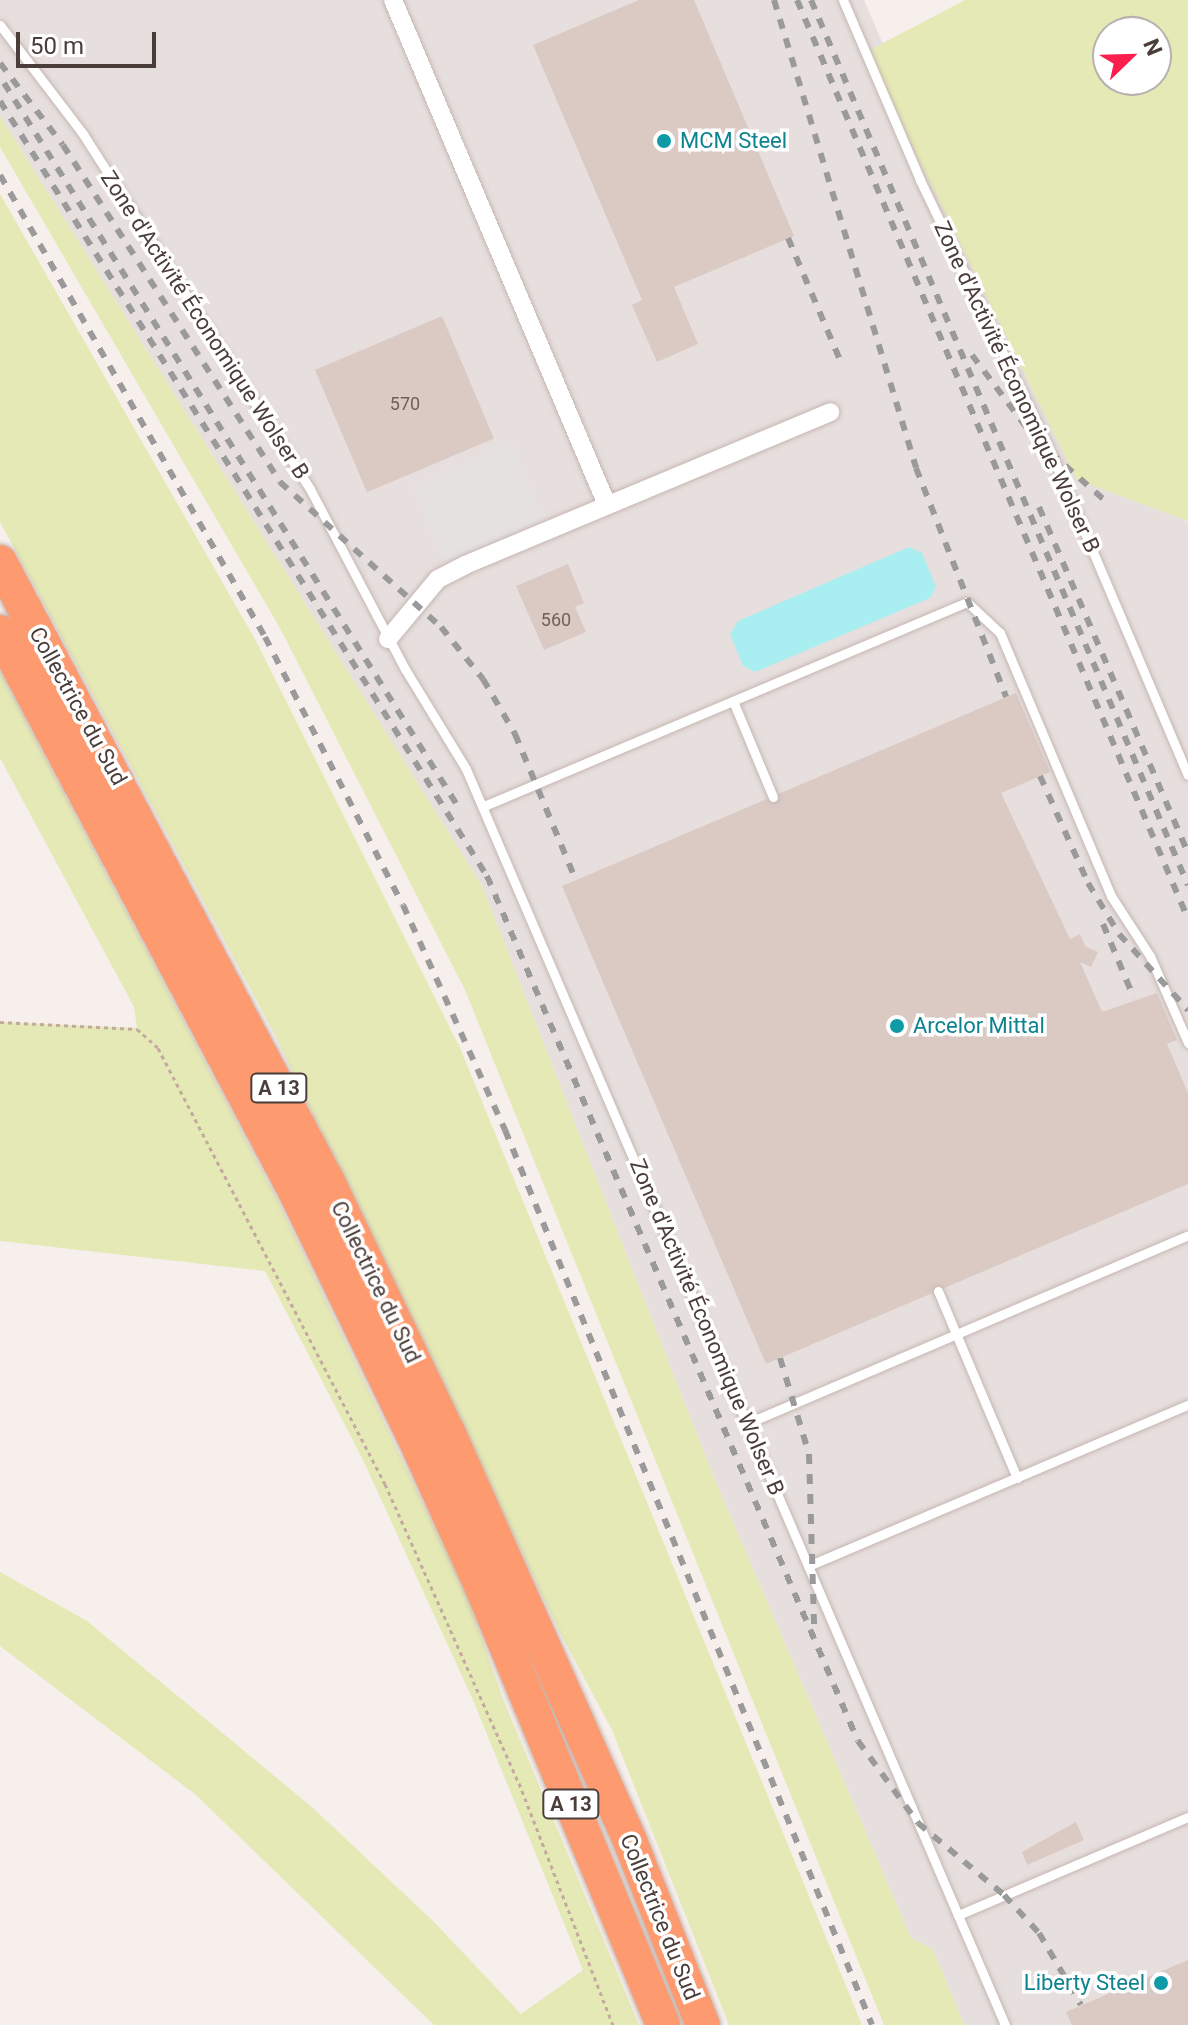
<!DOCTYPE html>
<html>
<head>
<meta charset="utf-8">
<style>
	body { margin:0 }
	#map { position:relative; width:1188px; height:2025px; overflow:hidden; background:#f6efec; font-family:Roboto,sans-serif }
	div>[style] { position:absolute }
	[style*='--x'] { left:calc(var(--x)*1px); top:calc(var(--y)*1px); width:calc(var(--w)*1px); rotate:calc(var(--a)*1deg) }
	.industrial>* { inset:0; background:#e6dfdd }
	.green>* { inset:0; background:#e5e9b5 }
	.parking>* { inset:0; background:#e5e1e0; transform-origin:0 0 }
	.water>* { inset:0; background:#a9eef1 }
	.building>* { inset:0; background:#dbc9c4; transform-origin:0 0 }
	.path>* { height:3px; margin-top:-1.5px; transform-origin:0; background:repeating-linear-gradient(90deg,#c4a99f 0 4px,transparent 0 8px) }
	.roads { filter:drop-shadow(0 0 2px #c5b6b1) drop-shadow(0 0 2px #c5b6b1) }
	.service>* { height:9px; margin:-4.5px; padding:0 4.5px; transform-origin:4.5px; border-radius:4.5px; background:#fff }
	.minor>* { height:18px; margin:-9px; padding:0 9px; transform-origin:9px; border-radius:9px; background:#fff }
	.motorway>* { height:34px; margin:-17px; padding:0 17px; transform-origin:17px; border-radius:17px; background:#fe9a6f }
	.rail>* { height:6px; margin-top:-3px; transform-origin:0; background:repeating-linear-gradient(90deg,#9a9a9a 0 10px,transparent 0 20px) }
	.dots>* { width:22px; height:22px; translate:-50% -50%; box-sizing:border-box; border:4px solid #fff; border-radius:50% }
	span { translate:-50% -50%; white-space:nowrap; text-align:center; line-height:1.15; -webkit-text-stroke:7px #fff; paint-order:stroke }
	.number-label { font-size:18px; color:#6f605c }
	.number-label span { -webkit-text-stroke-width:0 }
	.shield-label span { padding:2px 6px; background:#fff; border:2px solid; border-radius:6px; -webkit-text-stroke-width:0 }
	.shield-label { font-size:20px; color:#4b3d39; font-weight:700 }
	.culture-label { font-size:22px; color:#0d838f }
	.left { translate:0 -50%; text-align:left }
	.right { translate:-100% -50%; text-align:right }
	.street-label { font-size:22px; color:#4b3d39 }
	.north { position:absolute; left:1092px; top:16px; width:80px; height:80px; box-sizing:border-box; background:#fff; border:2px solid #b7b1b0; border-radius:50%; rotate:67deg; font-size:22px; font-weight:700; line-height:32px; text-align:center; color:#4b3d39 }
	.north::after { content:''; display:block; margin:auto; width:28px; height:36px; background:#fa1f4d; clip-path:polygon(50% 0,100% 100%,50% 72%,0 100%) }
	.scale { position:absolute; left:16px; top:32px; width:140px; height:36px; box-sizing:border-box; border:4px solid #4b3d39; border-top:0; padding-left:10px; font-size:24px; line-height:28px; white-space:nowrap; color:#4b3d39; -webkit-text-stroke:6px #fff; paint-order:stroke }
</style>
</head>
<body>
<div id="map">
	<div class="industrial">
		<i style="clip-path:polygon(0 0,864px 0,973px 253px,1095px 468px,1188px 522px,1188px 2025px,964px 2025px,933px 1949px,911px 1938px,712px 1473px,482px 886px,0 116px)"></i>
	</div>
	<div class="green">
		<i style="clip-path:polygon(evenodd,965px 0,1188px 0,1188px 521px,1077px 480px,866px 52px,965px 0,1108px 32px,1156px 32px,1156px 80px,1108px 80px,1108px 32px)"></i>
		<i style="clip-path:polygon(0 116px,482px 886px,712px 1473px,911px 1938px,933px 1949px,964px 2025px,884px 2025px,465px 990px,281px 630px,0 147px)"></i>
		<i style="clip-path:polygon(0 194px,256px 641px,460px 1048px,862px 2025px,729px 2025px,612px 1730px,559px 1631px,273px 1031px,0 522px)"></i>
		<i style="clip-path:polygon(0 671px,278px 1201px,466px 1593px,503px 1699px,639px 2025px,434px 2025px,196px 1795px,0 1646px,0 1572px,87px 1621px,313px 1808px,434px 1922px,521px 2014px,583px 1970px,473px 1700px,363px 1460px,265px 1271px,0 1241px,0 1022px,137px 1028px,134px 1007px,0 758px)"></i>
	</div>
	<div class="parking">
		<i style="left:511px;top:443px;width:85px;height:108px;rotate:67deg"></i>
	</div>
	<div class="water">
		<i style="clip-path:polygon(909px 547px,922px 553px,936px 587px,930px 598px,755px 672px,743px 666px,730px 634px,738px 621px)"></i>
	</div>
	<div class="building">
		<i style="clip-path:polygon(639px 0,694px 0,794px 236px,674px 287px,698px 344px,657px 362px,632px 305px,642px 300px,533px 45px)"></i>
		<i style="left:442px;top:316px;width:133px;height:138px;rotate:67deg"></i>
		<i style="clip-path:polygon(568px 564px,584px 603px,575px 607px,586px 632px,544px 650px,516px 586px)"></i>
		<i style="clip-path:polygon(1016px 693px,1050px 772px,1001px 793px,1070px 939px,1080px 934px,1085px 946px,1098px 952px,1091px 967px,1080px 962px,1102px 1012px,1157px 993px,1177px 1040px,1167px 1044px,1188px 1093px,1188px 1184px,766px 1364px,562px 886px)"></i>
		<i style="clip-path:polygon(1076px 1822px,1084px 1840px,1027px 1865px,1022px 1852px)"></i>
		<i style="clip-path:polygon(1188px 1960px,1188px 2025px,1072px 2025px,1066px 2012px)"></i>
	</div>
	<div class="path">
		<i style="--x:0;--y:1022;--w:137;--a:2.9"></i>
		<i style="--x:137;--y:1029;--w:28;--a:42"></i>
		<i style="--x:158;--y:1048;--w:492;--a:62.5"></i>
		<i style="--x:385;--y:1484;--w:328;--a:65.9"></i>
		<i style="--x:519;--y:1783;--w:260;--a:68.8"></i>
	</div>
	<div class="roads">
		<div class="service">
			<i style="--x:843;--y:0;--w:196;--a:66.8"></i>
			<i style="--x:920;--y:180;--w:310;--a:64.4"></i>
			<i style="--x:1054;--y:460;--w:342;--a:67"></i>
			<i style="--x:0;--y:25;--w:137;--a:52.7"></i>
			<i style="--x:83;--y:134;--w:421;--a:57.4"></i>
			<i style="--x:310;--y:489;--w:204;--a:62.2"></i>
			<i style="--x:405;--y:669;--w:117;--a:58.6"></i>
			<i style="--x:466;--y:769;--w:1367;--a:66.77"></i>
			<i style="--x:733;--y:701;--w:104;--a:67.4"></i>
			<i style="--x:484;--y:806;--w:524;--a:-22.9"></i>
			<i style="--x:967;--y:602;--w:45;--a:43.2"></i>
			<i style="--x:1000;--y:633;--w:285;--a:67.1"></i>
			<i style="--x:1111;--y:896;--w:72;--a:57"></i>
			<i style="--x:1150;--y:956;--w:95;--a:66.4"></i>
			<i style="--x:938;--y:1291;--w:203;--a:67.1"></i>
			<i style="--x:748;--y:1423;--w:478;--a:-23.1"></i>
			<i style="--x:808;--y:1566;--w:413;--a:-23"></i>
			<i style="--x:958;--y:1915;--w:250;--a:-23.1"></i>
		</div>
		<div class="minor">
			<i style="--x:393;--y:0;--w:548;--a:67.03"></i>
			<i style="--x:388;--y:639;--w:78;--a:-50.2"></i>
			<i style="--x:438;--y:579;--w:30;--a:-27"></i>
			<i style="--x:465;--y:565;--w:396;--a:-22.7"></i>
		</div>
		<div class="motorway">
			<i style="--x:0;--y:562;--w:699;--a:62.12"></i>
			<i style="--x:327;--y:1180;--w:280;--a:64.4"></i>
			<i style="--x:448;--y:1432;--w:448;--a:66"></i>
			<i style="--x:630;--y:1841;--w:198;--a:68.4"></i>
			<i style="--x:0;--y:632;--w:632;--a:62.18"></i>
			<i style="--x:295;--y:1191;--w:285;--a:64.2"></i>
			<i style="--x:419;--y:1448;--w:148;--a:65.7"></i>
			<i style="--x:480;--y:1583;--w:478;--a:67.5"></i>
		</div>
	</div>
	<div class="rail">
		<i style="--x:774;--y:0;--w:489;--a:73.1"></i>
		<i style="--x:916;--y:468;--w:246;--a:68.5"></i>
		<i style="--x:797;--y:0;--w:999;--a:66.95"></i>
		<i style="--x:811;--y:0;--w:962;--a:66.93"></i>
		<i style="--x:0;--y:63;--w:103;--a:52.5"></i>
		<i style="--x:63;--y:145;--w:401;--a:57.2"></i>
		<i style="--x:280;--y:482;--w:217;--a:42"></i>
		<i style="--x:441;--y:627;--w:67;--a:51.1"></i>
		<i style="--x:483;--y:679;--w:64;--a:59.8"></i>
		<i style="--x:515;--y:734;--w:154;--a:67.4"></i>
		<i style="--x:4;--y:83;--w:856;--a:57.89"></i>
		<i style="--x:0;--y:101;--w:915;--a:57.86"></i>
		<i style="--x:487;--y:876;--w:941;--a:66.79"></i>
		<i style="--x:858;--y:1741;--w:102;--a:53.8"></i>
		<i style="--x:918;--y:1823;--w:112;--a:39.9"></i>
		<i style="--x:1004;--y:1895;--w:52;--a:47.4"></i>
		<i style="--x:1039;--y:1933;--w:83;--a:59.7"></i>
		<i style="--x:0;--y:175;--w:533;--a:60.16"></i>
		<i style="--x:265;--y:637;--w:301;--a:62.8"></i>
		<i style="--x:403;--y:905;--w:247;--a:65.6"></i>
		<i style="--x:505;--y:1130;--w:967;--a:67.7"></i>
		<i style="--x:788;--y:238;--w:133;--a:66.9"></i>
		<i style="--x:972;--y:355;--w:105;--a:53.1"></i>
		<i style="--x:1035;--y:439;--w:98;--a:41.3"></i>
		<i style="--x:1039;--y:507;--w:377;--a:66.7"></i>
		<i style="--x:1040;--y:776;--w:117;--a:65.8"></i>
		<i style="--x:1088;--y:883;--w:60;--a:58.7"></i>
		<i style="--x:1119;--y:934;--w:103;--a:47.8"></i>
		<i style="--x:1103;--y:924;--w:80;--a:67.3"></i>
		<i style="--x:780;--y:1358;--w:100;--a:73.2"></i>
		<i style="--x:809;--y:1454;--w:171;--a:88.3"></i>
	</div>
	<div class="dots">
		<i style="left:664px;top:141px;background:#0f9aa8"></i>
		<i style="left:897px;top:1026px;background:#0f9aa8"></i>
		<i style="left:1161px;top:1983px;background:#0f9aa8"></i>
	</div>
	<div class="number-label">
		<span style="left:405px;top:404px">570</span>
		<span style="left:556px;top:620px">560</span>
	</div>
	<div class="shield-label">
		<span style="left:279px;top:1088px">A 13</span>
		<span style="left:571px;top:1804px">A 13</span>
	</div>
	<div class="culture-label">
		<span class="left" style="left:680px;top:141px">MCM Steel</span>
		<span class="left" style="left:913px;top:1026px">Arcelor Mittal</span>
		<span class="right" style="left:1145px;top:1983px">Liberty Steel</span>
	</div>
	<div class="street-label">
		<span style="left:205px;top:325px;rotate:57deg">Zone d'Activité Économique Wolser B</span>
		<span style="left:1017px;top:387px;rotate:65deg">Zone d'Activité Économique Wolser B</span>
		<span style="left:78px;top:706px;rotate:61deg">Collectrice du Sud</span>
		<span style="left:376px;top:1282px;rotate:64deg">Collectrice du Sud</span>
		<span style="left:707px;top:1327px;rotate:67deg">Zone d'Activité Économique Wolser B</span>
		<span style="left:660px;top:1917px;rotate:68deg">Collectrice du Sud</span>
	</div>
	<div class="north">N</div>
	<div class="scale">50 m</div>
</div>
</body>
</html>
